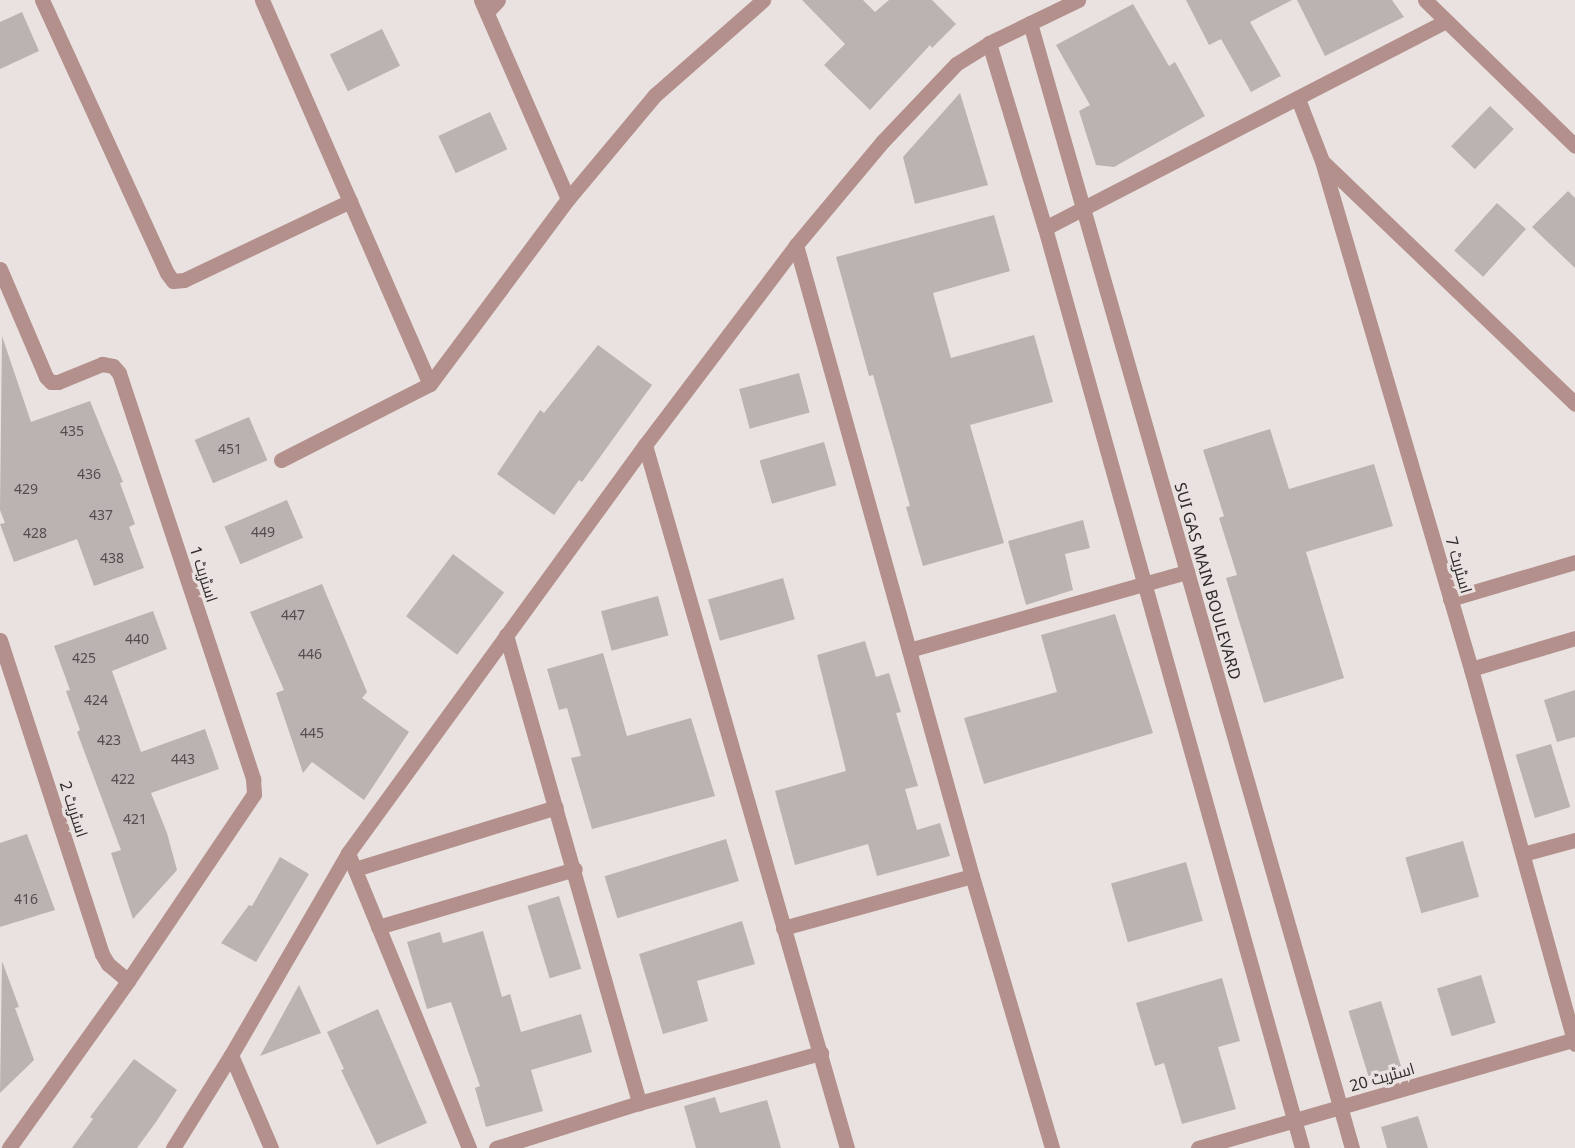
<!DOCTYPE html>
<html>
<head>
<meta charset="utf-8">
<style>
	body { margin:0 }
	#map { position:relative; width:1575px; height:1148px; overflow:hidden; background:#e9e2e1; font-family:"Noto Sans",Cairo,sans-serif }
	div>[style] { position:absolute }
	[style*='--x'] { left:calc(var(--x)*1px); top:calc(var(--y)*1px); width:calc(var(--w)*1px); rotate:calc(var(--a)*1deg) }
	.building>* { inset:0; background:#bab3b2; transform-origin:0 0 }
	.minor>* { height:15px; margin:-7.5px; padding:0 7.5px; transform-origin:7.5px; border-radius:7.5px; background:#b3908c }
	span { translate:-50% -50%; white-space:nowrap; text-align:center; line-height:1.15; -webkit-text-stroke:6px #e9e2e1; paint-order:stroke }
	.number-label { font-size:14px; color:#524e4e }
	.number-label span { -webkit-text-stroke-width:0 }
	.street-label { font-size:16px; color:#2f2c2c }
</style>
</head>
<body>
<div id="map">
	<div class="building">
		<i style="clip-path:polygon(802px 0,863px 0,875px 12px,889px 0,932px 0,956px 24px,932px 48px,930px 45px,870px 110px,824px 65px,845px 44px)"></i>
		<i style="clip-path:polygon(1186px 0,1292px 0,1250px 22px,1281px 76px,1251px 92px,1221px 39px,1209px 45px)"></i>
		<i style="clip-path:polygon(1297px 0,1392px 0,1404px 17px,1325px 56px)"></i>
		<i style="clip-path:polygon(1133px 4px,1169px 66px,1175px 62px,1205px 116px,1114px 167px,1096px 165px,1079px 111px,1090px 105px,1056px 45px)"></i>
		<i style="clip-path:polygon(22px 12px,39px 51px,0 69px,0 22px)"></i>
		<i style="left:382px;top:29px;width:41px;height:58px;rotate:64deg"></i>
		<i style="clip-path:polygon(960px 93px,988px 185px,915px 204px,903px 157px)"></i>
		<i style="left:1490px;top:106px;width:33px;height:56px;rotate:44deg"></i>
		<i style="left:490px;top:112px;width:41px;height:57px;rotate:65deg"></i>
		<i style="clip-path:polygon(1568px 191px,1575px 198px,1575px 268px,1532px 227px)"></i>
		<i style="left:1497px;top:203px;width:39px;height:64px;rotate:42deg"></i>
		<i style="clip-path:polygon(994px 215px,1010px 271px,933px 293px,951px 358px,1034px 335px,1053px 402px,970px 425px,1004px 543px,923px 566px,906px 507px,910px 506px,900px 470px,873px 375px,869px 376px,836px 257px)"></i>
		<i style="clip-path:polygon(2px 336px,31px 422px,90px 401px,123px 482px,120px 483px,135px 524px,129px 527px,144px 568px,94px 586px,77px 539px,14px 562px,0 524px,5px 523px,0 510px)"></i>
		<i style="clip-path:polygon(598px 345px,652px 385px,582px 482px,579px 480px,554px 515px,497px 474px,540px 410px,544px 413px)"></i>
		<i style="left:799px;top:373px;width:41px;height:62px;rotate:75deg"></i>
		<i style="left:249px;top:417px;width:47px;height:59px;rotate:67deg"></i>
		<i style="clip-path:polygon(1270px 429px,1289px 489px,1374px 464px,1393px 526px,1306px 552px,1344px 678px,1264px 703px,1226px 578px,1237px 575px,1219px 518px,1224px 516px,1203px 450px)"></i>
		<i style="left:824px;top:442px;width:45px;height:67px;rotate:74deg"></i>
		<i style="left:287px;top:500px;width:41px;height:68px;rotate:67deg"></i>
		<i style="clip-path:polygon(1083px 520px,1090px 548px,1065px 554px,1073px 590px,1026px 605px,1008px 541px)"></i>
		<i style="left:453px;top:554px;width:64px;height:78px;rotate:37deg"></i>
		<i style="left:783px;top:578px;width:43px;height:78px;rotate:74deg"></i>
		<i style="clip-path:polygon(322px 584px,367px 692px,362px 698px,409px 732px,364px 800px,312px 762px,303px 773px,276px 693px,284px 690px,250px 612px)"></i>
		<i style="left:658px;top:596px;width:41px;height:59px;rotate:75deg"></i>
		<i style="clip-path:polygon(153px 611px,167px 649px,112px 671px,141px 752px,205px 729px,219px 769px,151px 793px,167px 833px,177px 870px,133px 919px,111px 853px,121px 850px,77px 732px,80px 730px,66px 691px,70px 690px,54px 646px)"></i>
		<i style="clip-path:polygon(1115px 614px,1153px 733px,984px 784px,964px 718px,1057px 692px,1041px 635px)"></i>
		<i style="clip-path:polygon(865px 641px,876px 677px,889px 673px,901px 712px,896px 713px,918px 786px,905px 789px,917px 830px,940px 823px,950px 856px,877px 876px,868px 844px,795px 865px,775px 791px,846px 771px,817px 655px)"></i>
		<i style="clip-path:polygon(603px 653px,627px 736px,691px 718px,715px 796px,592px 829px,571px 758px,581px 756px,567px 708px,559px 710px,547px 669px)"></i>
		<i style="clip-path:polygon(1575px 690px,1575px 737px,1557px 742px,1544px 700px)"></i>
		<i style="left:1551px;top:744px;width:66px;height:37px;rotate:73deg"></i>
		<i style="clip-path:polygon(27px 834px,55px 910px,0 927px,0 843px)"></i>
		<i style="left:726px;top:839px;width:44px;height:127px;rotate:73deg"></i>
		<i style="left:1463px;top:841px;width:58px;height:60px;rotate:74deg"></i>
		<i style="clip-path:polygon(280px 857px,309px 874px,256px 962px,221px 943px,249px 905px,252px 906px)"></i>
		<i style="left:1186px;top:862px;width:61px;height:78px;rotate:74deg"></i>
		<i style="left:559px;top:896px;width:76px;height:33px;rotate:73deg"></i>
		<i style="clip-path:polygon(742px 921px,755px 964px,697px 981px,708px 1021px,663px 1034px,639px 954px)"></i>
		<i style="clip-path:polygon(483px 931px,502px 997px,510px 994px,521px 1032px,581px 1014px,592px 1052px,531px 1070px,543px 1111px,486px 1127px,475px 1088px,480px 1086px,451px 1002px,427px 1009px,407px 942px,440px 932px,443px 943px)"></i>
		<i style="clip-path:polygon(2px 961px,19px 1007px,15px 1008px,34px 1060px,0 1093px)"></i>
		<i style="left:1481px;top:975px;width:50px;height:46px;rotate:73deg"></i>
		<i style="clip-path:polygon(1222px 978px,1240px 1041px,1218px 1047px,1236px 1109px,1182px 1124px,1164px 1063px,1155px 1066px,1136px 1003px)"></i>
		<i style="clip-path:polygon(299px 985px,321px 1033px,260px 1056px)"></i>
		<i style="left:1381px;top:1001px;width:68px;height:34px;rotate:73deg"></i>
		<i style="clip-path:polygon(378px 1009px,427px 1123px,377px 1145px,341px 1070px,344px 1069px,327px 1032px)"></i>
		<i style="clip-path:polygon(134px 1059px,177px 1090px,156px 1122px,137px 1148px,72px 1148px,93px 1119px,90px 1117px)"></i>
		<i style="clip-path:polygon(715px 1097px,720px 1113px,767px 1100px,781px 1148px,696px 1148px,684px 1106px)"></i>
		<i style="clip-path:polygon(1418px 1116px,1428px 1148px,1387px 1148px,1381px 1127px)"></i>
	</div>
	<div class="minor">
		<i style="--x:42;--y:0;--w:300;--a:65.4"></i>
		<i style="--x:167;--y:273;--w:10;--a:53"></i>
		<i style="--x:173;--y:281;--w:11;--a:-5"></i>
		<i style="--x:184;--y:280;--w:184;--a:-25.4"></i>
		<i style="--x:262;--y:0;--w:419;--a:66.4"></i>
		<i style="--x:481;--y:0;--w:217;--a:66.4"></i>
		<i style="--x:1425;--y:0;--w:209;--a:44.2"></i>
		<i style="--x:487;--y:12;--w:16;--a:-47"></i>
		<i style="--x:1030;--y:23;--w:1170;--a:74.03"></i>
		<i style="--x:989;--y:43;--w:193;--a:73.2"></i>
		<i style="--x:1045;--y:228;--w:955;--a:74.39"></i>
		<i style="--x:1298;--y:99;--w:66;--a:68.8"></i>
		<i style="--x:1322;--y:161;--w:529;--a:73.65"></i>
		<i style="--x:1471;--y:669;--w:389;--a:74.5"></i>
		<i style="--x:1324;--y:163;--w:348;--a:43.8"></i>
		<i style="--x:1045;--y:228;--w:451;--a:-27.3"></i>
		<i style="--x:796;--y:245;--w:655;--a:74.42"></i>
		<i style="--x:972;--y:876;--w:284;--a:73.6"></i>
		<i style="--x:0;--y:269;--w:117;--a:66.9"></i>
		<i style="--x:46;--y:377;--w:7;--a:45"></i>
		<i style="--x:51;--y:382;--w:7;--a:0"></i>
		<i style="--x:58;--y:382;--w:48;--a:-22.2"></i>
		<i style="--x:102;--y:364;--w:11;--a:10"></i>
		<i style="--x:113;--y:366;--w:9;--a:49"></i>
		<i style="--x:119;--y:373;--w:428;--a:71.7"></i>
		<i style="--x:253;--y:779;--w:15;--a:86"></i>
		<i style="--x:254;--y:794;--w:225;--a:124"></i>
		<i style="--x:128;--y:981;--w:205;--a:125.5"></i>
		<i style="--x:645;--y:445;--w:731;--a:73.97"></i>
		<i style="--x:281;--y:460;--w:167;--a:-27"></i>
		<i style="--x:430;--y:384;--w:231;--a:-53.3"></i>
		<i style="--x:568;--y:199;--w:136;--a:-50.1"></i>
		<i style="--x:655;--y:95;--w:144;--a:-41.3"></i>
		<i style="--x:1450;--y:599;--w:130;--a:-16.5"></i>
		<i style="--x:506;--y:635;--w:487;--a:74.1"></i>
		<i style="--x:0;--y:640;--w:330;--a:72"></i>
		<i style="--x:102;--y:954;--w:12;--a:59"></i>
		<i style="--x:108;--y:964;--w:26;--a:40"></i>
		<i style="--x:909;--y:650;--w:289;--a:-15.7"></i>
		<i style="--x:1471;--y:669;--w:109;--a:-16.6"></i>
		<i style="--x:348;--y:853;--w:319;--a:67.7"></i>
		<i style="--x:1523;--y:854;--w:54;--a:-15.1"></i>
		<i style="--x:355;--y:869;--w:210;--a:-17.1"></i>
		<i style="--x:378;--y:927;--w:205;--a:-16.4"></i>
		<i style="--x:783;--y:928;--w:196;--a:-15.4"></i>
		<i style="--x:231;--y:1055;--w:101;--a:66.7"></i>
		<i style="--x:173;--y:1148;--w:110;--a:-58.1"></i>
		<i style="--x:231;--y:1055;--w:233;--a:-59.9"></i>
		<i style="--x:348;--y:853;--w:505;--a:-53.95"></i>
		<i style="--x:645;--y:445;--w:251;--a:-52.9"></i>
		<i style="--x:796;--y:245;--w:136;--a:-50.1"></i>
		<i style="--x:883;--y:141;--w:106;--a:-46.5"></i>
		<i style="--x:956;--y:64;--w:39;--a:-32"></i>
		<i style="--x:989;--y:43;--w:99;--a:-25.8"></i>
		<i style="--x:496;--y:1148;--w:150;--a:-17.5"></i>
		<i style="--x:639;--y:1103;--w:189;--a:-15.4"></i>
		<i style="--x:1198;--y:1148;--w:392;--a:-16.1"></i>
	</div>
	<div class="number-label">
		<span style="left:72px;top:431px">435</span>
		<span style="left:230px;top:449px">451</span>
		<span style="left:89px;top:474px">436</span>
		<span style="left:26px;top:489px">429</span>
		<span style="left:101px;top:515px">437</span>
		<span style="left:263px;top:532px">449</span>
		<span style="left:35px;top:533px">428</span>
		<span style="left:112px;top:558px">438</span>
		<span style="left:293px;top:615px">447</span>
		<span style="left:137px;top:639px">440</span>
		<span style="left:310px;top:654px">446</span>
		<span style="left:84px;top:658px">425</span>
		<span style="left:96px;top:700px">424</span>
		<span style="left:312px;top:733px">445</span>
		<span style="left:109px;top:740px">423</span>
		<span style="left:183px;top:759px">443</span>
		<span style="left:123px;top:779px">422</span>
		<span style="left:135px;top:819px">421</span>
		<span style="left:26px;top:899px">416</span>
	</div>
	<div class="street-label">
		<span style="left:1459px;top:565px;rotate:74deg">اسٹریٹ 7</span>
		<span style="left:204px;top:574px;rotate:72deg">اسٹریٹ 1</span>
		<span style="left:1208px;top:581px;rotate:74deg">SUI GAS MAIN BOULEVARD</span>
		<span style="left:74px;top:809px;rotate:72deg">اسٹریٹ 2</span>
		<span style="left:1382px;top:1077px;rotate:-16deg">اسٹریٹ 20</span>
	</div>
</div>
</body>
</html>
